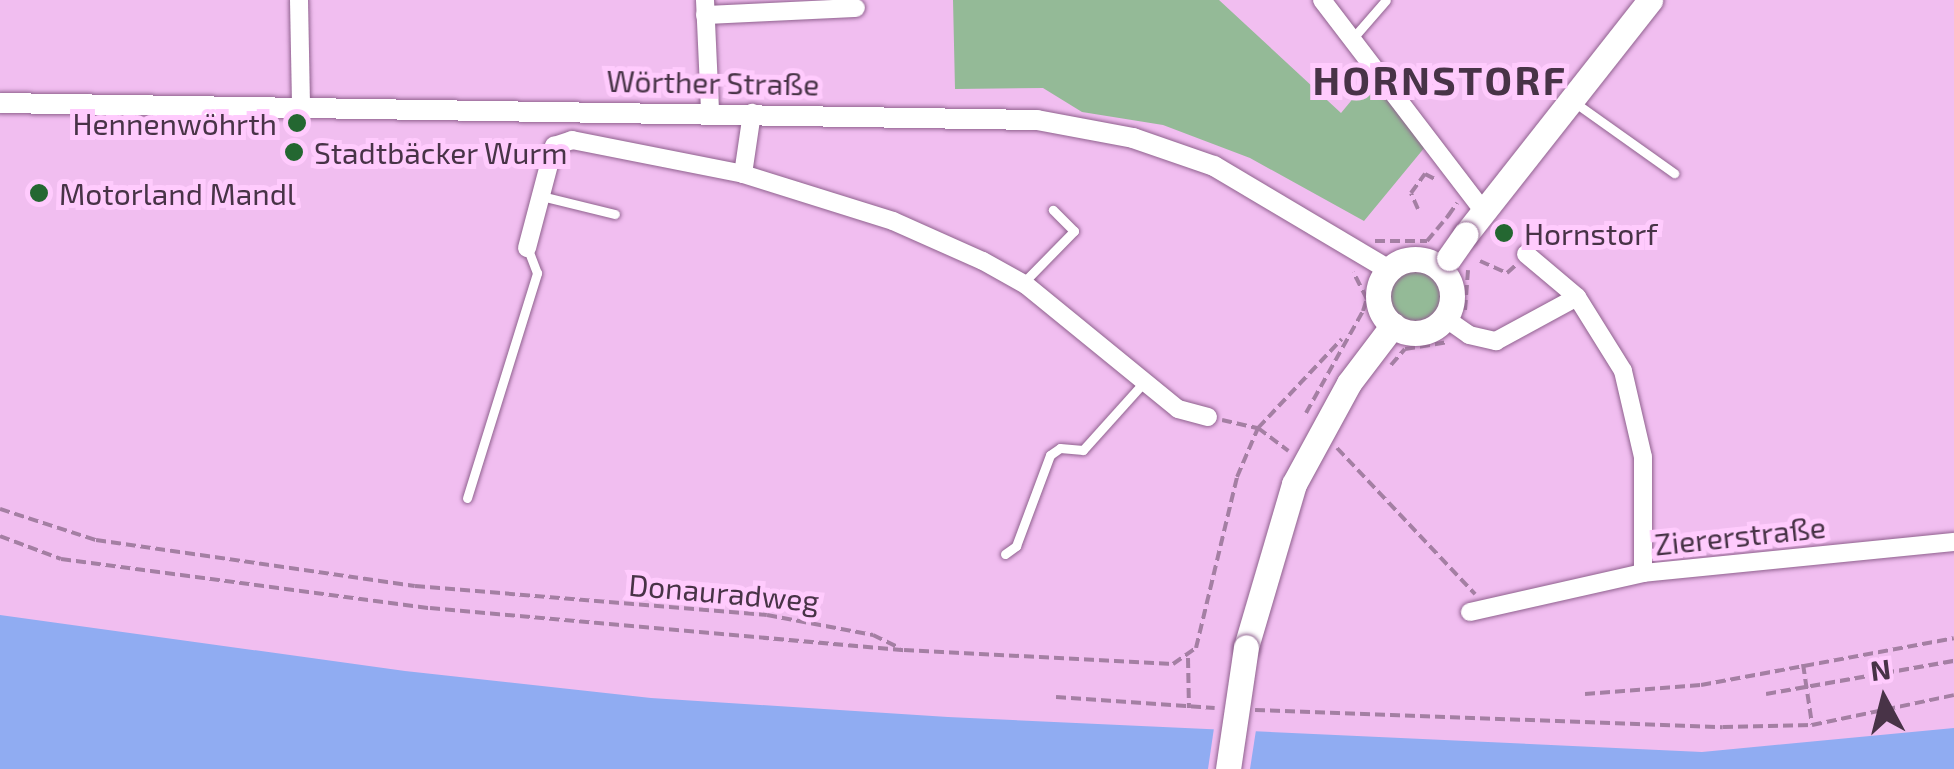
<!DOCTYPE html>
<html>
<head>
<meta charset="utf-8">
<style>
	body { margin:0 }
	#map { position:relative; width:1954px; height:769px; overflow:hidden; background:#f1bef0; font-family:"Exo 2",sans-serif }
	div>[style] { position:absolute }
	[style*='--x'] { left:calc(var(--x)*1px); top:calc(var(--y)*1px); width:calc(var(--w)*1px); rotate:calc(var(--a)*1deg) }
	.green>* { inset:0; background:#94ba97 }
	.round { border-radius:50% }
	.water>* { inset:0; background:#90acf2 }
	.pier>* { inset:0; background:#f1bef0 }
	.path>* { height:4px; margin-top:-2px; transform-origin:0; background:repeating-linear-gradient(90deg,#a47fa3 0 10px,transparent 0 15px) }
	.roads { filter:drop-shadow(0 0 2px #8f618e) drop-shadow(0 0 2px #8f618e) }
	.service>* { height:9px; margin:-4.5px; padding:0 4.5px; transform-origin:4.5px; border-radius:4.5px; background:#fff }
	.minor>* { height:18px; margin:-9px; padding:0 9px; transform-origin:9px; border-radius:9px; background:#fff }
	.tertiary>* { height:20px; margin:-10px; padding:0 10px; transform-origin:10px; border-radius:10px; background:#fff }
	.secondary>* { height:25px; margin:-12.5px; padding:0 12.5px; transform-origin:12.5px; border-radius:12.5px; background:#fff }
	.secondary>.ring { margin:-12.5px; padding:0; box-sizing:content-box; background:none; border:25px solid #fff; border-radius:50% }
	.path-bridge>* { height:4px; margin-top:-2px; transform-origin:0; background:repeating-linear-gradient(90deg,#a47fa3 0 10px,transparent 0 15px) }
	.bridges { filter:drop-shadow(0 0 2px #8f618e) drop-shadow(0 0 2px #8f618e) }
	.secondary-bridge>* { height:25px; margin:-12.5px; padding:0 12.5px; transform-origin:12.5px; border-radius:12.5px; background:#fff }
	.dots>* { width:28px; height:28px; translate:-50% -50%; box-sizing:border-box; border:5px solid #ffcbfd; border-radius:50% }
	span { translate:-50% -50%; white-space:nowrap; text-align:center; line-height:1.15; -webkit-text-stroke:10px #ffcbfd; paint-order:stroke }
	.street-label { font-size:30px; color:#483347 }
	.poi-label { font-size:30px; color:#483347 }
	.right { translate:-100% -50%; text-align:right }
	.left { translate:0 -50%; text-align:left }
	.district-label { font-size:40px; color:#483347; font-weight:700; letter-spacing:2.5px }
	.north { position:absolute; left:1834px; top:649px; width:100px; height:100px; -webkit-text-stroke:8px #ffcbfd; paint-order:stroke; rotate:353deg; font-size:28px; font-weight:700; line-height:40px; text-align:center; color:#483347 }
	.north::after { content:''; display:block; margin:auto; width:35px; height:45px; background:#483347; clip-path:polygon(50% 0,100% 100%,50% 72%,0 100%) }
</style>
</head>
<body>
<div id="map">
	<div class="green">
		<i style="clip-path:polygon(953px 0,1219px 0,1341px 113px,1370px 78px,1425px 147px,1364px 221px,1250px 158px,1163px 125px,1082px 112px,1043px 88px,955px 89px)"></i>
		<i class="round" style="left:1389px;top:269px;width:52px;height:52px"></i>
	</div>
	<div class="water">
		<i style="clip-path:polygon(0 615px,405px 671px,651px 698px,948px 717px,1702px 752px,1954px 728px,1954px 769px,0 769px)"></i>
	</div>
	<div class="pier">
		<i style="clip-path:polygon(1214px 728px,1256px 730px,1250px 769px,1208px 769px)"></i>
	</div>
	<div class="path">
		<i style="--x:1418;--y:209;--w:17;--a:-114"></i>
		<i style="--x:1411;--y:193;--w:24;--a:-54"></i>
		<i style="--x:1425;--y:174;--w:13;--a:27"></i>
		<i style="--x:1448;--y:216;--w:16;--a:-55"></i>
		<i style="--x:1375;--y:241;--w:52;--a:0"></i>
		<i style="--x:1480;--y:261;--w:30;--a:24"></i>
		<i style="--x:1507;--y:273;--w:12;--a:-42"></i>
		<i style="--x:1465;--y:310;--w:40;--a:-85.7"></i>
		<i style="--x:1391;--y:365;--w:21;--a:-49"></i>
		<i style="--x:1405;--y:349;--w:44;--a:-9.2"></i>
		<i style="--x:1306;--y:413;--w:117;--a:-60.8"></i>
		<i style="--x:1363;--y:311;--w:13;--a:-72"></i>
		<i style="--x:1367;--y:299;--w:30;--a:-117"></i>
		<i style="--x:1222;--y:420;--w:37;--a:13"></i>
		<i style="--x:1258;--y:428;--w:38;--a:37"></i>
		<i style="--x:1337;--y:448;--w:201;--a:46.6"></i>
		<i style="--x:0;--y:509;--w:101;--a:17.9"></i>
		<i style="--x:96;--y:540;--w:322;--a:8.2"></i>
		<i style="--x:415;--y:586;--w:353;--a:4.7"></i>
		<i style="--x:767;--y:615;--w:108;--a:10.7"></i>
		<i style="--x:873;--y:635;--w:30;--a:26"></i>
		<i style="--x:0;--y:536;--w:65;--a:20.7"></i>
		<i style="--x:61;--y:559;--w:372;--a:7.6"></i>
		<i style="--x:430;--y:608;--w:476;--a:5.1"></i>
		<i style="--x:904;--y:650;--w:269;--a:3"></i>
		<i style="--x:1173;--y:664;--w:28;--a:-35"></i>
		<i style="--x:1196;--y:648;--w:176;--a:-76.5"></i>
		<i style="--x:1237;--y:477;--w:53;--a:-66.8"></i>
		<i style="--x:1258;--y:428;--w:122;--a:-46.7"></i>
		<i style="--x:1188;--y:658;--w:50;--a:88.9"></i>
		<i style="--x:1803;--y:664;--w:61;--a:81.5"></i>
		<i style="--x:1585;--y:694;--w:116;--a:-4.4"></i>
		<i style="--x:1701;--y:685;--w:257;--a:-10.5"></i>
		<i style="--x:1766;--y:694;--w:191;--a:-10"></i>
		<i style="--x:1056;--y:697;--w:159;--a:4"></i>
		<i style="--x:1255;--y:710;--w:468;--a:2.1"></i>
		<i style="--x:1723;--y:727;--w:89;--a:-1.3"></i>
		<i style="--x:1812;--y:725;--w:145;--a:-11.9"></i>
	</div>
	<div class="roads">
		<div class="service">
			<i style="--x:1353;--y:38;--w:50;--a:-49"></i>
			<i style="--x:1574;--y:102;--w:123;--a:35.4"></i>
			<i style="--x:541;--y:196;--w:76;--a:13.7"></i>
			<i style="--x:1023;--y:283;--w:73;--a:-45.6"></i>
			<i style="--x:1074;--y:231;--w:30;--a:-135"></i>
			<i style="--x:467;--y:498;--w:236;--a:-72.7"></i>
			<i style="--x:537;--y:273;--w:26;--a:-111"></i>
			<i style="--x:1005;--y:554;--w:14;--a:-36"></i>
			<i style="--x:1016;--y:546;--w:97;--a:-69.5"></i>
			<i style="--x:1050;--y:455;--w:12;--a:-35"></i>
			<i style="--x:1060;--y:448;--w:23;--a:5"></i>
			<i style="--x:1083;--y:450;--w:91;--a:-48.1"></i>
		</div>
		<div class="minor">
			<i style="--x:299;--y:0;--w:107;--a:88.9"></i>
			<i style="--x:705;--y:0;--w:112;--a:87.4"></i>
			<i style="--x:1322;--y:0;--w:267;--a:52.6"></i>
			<i style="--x:705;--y:15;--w:151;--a:-2.7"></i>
			<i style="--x:743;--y:174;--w:62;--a:-81.6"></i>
			<i style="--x:527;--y:248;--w:106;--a:-75.2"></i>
			<i style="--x:554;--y:146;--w:19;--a:-18"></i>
			<i style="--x:572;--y:140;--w:174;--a:11.2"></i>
			<i style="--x:743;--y:174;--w:157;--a:17.4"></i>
			<i style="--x:893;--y:221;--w:98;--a:24"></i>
			<i style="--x:983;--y:261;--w:49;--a:29.2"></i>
			<i style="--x:1026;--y:285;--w:196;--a:39.2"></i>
			<i style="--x:1178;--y:409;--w:31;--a:15"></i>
			<i style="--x:1526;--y:254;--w:67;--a:40.1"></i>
			<i style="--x:1577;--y:297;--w:87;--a:58.1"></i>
			<i style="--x:1623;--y:371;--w:88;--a:76.9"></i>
			<i style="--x:1643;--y:457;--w:116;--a:90"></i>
			<i style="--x:1643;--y:573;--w:313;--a:-5.7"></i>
			<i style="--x:1445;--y:318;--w:29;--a:35"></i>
			<i style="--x:1469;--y:335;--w:28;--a:13"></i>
			<i style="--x:1496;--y:341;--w:92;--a:-28.5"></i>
			<i style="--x:1470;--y:612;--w:177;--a:-12.7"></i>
		</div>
		<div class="tertiary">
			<i style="--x:0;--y:103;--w:1037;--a:0.94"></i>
			<i style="--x:1037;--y:120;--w:98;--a:10.6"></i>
			<i style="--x:1133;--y:138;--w:86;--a:19.1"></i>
			<i style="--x:1214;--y:166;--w:204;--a:30.7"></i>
		</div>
		<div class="secondary">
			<i style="--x:1466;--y:234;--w:298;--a:-51.8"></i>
			<i class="ring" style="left:1378px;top:259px;width:49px;height:49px"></i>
			<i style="--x:1246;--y:647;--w:170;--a:-73.6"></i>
			<i style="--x:1294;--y:484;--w:115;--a:-61.4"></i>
			<i style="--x:1349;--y:383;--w:73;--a:-52.8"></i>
		</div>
	</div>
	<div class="path-bridge">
		<i style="--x:1427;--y:241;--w:33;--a:-50"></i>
	</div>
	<div class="bridges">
		<div class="secondary-bridge">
			<i style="--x:1449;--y:258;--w:29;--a:-55"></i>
			<i style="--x:1228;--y:769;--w:123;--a:-81.6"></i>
		</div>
	</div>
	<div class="dots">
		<i style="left:297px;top:123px;background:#246731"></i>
		<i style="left:294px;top:152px;background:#246731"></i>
		<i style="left:39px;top:193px;background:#246731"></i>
		<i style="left:1504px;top:233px;background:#246731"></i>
	</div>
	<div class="street-label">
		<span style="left:713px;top:82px;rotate:1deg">Wörther Straße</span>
		<span style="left:1740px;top:535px;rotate:-6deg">Ziererstraße</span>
		<span style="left:724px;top:592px;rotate:5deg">Donauradweg</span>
	</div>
	<div class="poi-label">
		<span class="right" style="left:277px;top:123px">Hennenwöhrth</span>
		<span class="left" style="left:314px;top:152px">Stadtbäcker Wurm</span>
		<span class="left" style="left:59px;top:193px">Motorland Mandl</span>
		<span class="left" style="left:1524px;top:233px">Hornstorf</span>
	</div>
	<div class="district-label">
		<span style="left:1440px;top:79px">HORNSTORF</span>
	</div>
	<div class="north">N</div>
</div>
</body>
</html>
